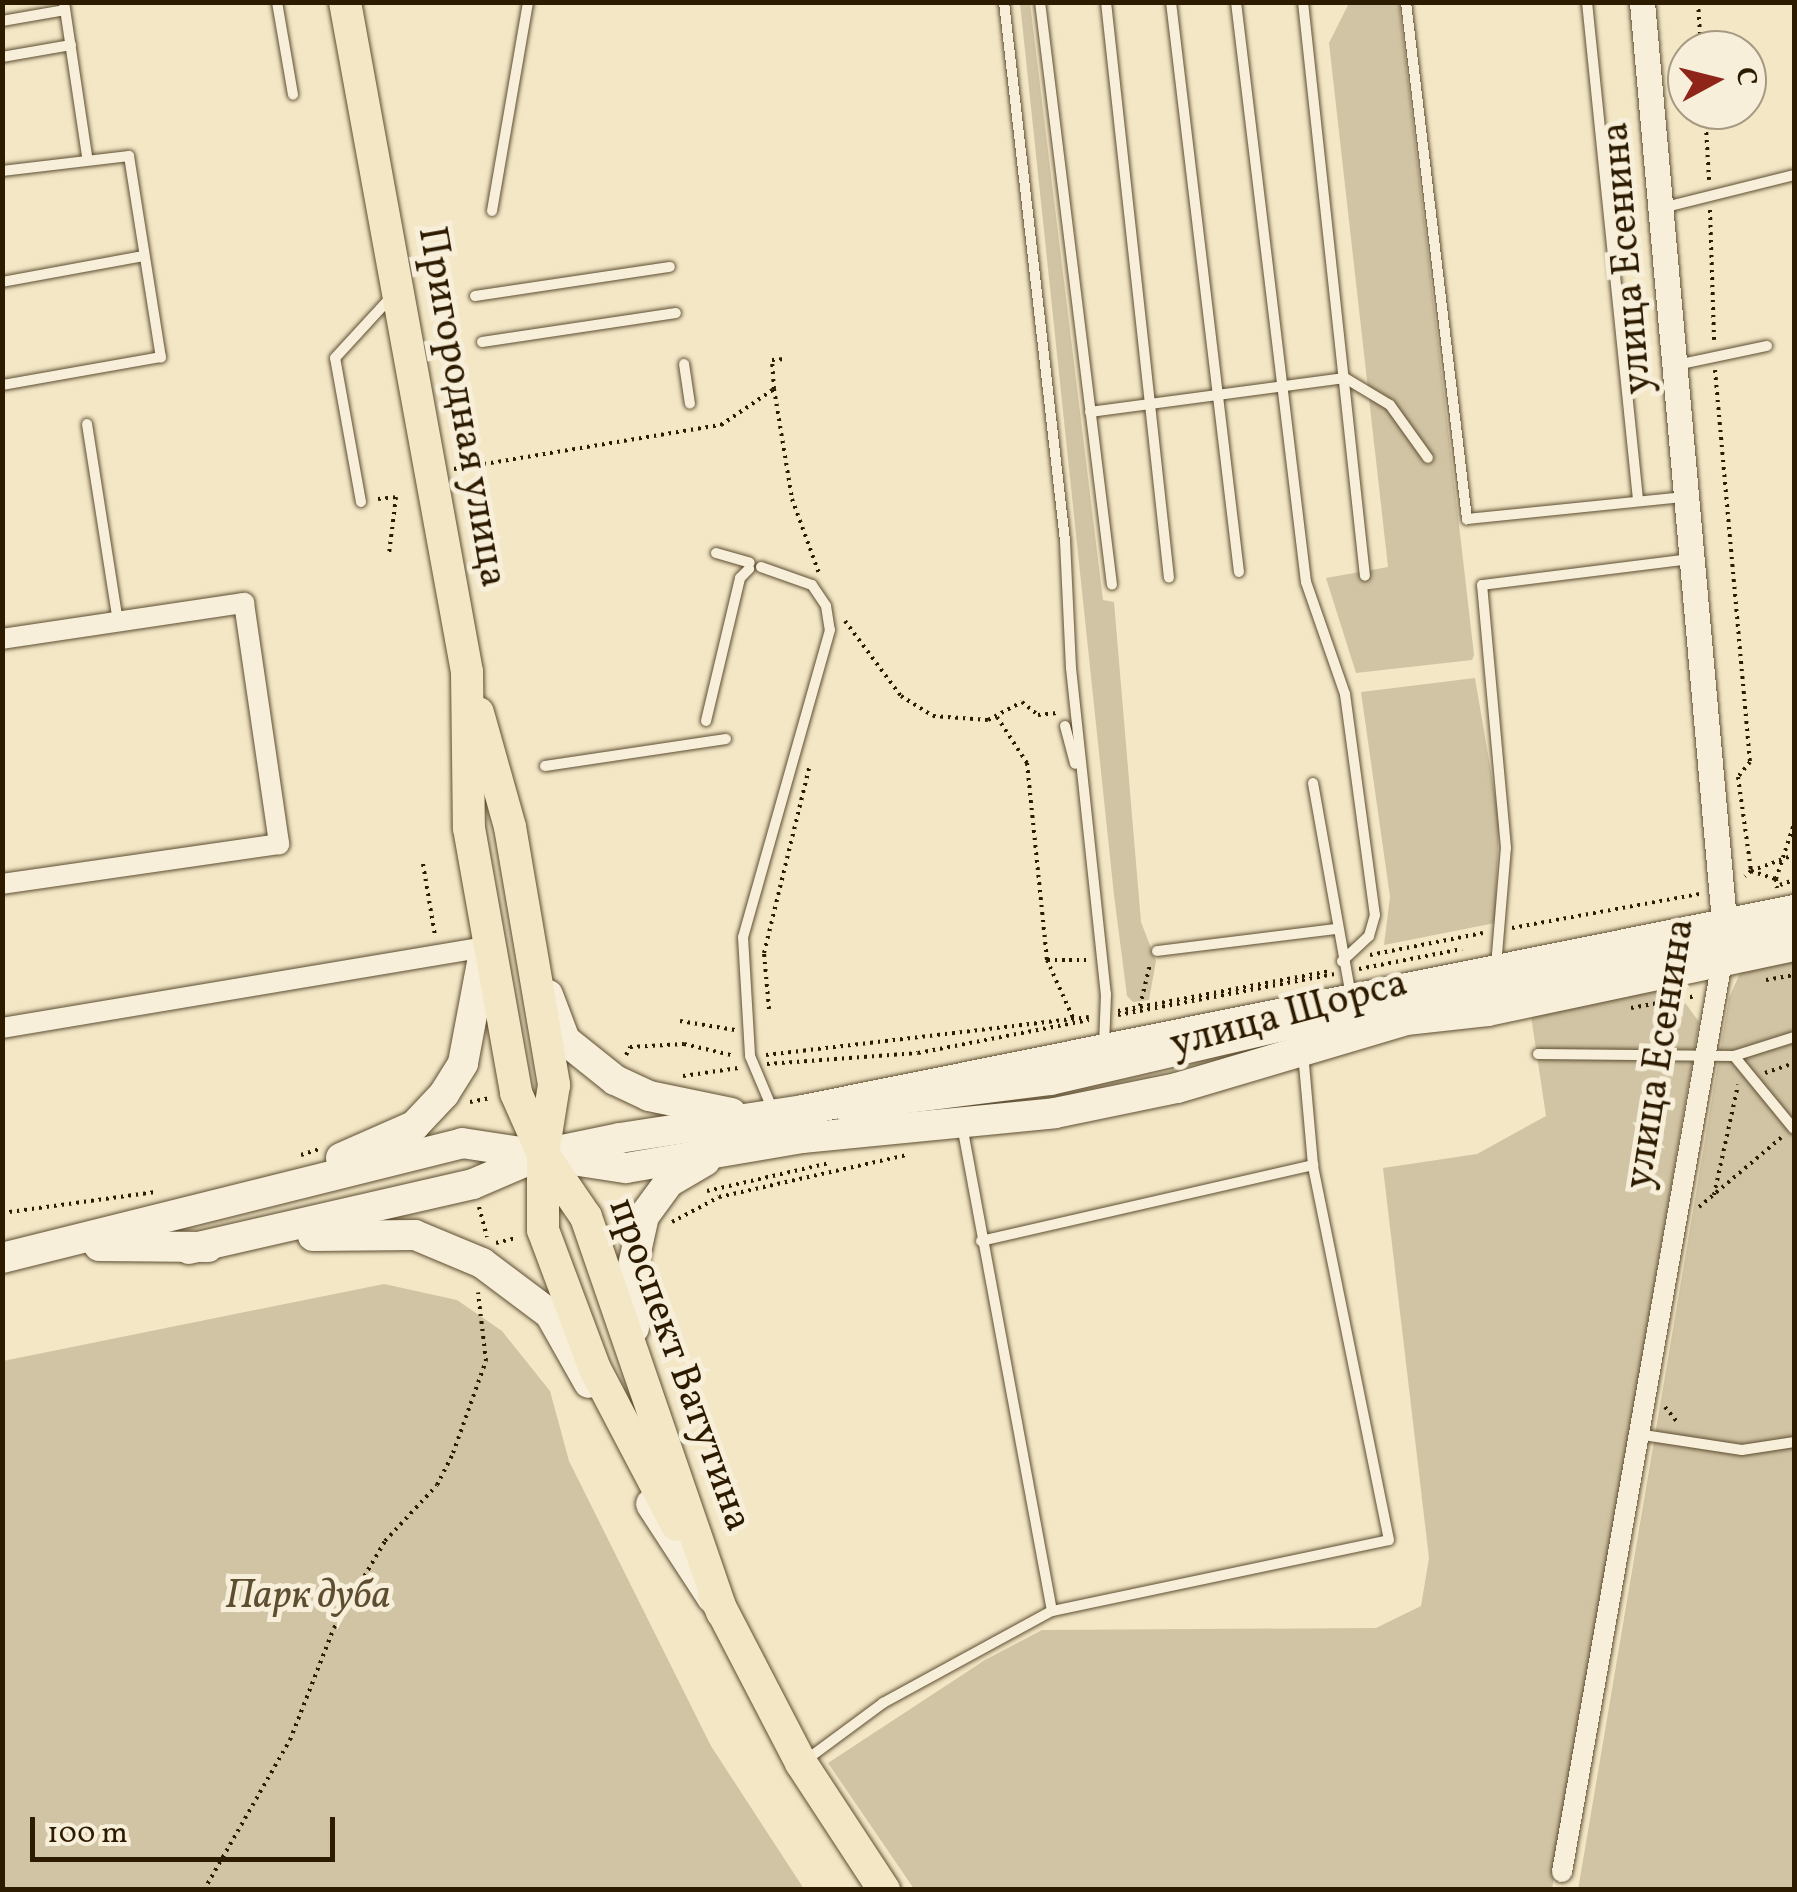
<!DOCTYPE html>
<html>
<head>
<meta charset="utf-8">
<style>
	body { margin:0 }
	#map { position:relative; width:1797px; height:1892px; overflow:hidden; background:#f3e7c6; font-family:Vollkorn,serif }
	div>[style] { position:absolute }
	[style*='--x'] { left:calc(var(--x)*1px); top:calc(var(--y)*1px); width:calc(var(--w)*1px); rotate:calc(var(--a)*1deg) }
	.green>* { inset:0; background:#d1c4a4 }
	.path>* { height:4px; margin-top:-2px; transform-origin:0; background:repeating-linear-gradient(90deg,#2d1b00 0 2.5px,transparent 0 7.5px) }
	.roads { filter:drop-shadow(0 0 2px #5e4e32) drop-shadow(0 0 2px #5e4e32) }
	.service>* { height:10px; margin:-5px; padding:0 5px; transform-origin:5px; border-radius:5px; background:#f7efda }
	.minor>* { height:20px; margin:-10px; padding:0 10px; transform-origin:10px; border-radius:10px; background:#f7efda }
	.tertiary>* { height:25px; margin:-12.5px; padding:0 12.5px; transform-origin:12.5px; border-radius:12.5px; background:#f7efda }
	.secondary>* { height:30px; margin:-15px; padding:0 15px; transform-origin:15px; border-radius:15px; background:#f7efda }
	.primary>* { height:32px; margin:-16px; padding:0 16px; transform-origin:16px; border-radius:16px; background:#f3e7c6 }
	span { translate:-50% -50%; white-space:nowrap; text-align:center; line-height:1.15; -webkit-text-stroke:10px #f7efda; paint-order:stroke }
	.street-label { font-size:40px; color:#2d1b00 }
	.park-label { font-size:40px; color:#5e4e31; font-style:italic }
	.frame { position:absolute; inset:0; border:5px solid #2d1b00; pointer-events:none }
	.north { position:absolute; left:1667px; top:30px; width:100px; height:100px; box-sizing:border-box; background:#f7efda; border:2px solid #a69a83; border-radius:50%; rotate:83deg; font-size:28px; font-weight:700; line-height:40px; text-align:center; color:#2d1b00 }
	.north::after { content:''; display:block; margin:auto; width:35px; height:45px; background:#8f2418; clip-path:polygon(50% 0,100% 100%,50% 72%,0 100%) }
	.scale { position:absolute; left:30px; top:1817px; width:305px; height:45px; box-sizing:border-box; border:5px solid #2d1b00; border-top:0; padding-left:12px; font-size:30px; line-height:35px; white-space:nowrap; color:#2d1b00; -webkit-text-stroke:8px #f7efda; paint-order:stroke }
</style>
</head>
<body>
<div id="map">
	<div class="green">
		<i style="clip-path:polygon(1020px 3px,1030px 3px,1103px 600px,1114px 602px,1141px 922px,1156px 961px,1149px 1000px,1133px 1002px,1127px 996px,1114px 895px)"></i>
		<i style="clip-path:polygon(1349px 3px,1399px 3px,1474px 655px,1472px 660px,1356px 673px,1326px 578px,1388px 567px,1329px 43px)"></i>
		<i style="clip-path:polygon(1475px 678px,1499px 819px,1495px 923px,1384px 945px,1390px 897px,1361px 692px)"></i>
		<i style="clip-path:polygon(1794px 955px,1794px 1889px,1578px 1890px,1729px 998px,1741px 971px)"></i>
		<i style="clip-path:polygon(1673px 986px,1699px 1022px,1552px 1889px,914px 1889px,828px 1763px,985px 1660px,1042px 1630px,1376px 1628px,1421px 1606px,1429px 1558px,1383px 1168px,1477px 1154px,1546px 1116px,1531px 1016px)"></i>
		<i style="clip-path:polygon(384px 1284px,457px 1300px,502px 1331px,550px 1391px,569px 1461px,711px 1746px,804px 1889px,3px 1889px,3px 1361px)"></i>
	</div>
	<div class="path">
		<i style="--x:1698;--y:2;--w:48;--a:86.4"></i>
		<i style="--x:1705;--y:110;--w:70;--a:86.7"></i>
		<i style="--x:1710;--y:210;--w:130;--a:88.2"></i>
		<i style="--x:1715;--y:370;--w:394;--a:84.9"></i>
		<i style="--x:1750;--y:762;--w:19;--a:129"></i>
		<i style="--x:1738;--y:777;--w:95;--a:82.1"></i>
		<i style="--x:1751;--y:871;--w:8;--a:140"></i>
		<i style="--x:774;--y:389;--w:111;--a:80.7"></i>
		<i style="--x:792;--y:499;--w:79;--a:70"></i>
		<i style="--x:454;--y:469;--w:271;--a:-9.4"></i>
		<i style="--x:721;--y:425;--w:64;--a:-34.2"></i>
		<i style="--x:774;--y:389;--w:29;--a:-94"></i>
		<i style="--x:772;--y:360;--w:13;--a:-4"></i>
		<i style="--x:378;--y:499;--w:18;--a:-6"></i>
		<i style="--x:396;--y:497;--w:57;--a:97"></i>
		<i style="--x:845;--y:621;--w:94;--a:53.3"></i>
		<i style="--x:901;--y:696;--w:38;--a:32"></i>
		<i style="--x:933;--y:716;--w:55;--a:4.2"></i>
		<i style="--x:988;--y:720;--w:38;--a:-28"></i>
		<i style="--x:1022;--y:702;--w:21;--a:39"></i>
		<i style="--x:1038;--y:715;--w:19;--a:-6"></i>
		<i style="--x:997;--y:717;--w:55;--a:56.9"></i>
		<i style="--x:1027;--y:763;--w:198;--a:84.2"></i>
		<i style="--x:1047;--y:960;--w:66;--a:65.8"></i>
		<i style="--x:423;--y:864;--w:73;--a:80.5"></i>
		<i style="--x:1751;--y:871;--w:26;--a:18"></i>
		<i style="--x:1776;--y:879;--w:9;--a:84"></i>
		<i style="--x:1751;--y:871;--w:46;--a:-20.4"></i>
		<i style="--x:1776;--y:879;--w:58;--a:-71.9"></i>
		<i style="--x:1780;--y:885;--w:15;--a:-20"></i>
		<i style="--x:1512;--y:928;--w:191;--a:-10.3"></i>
		<i style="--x:1370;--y:955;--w:115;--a:-11"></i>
		<i style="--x:1047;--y:960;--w:39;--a:0"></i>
		<i style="--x:1359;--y:969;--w:105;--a:-11"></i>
		<i style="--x:1766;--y:980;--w:28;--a:-10"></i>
		<i style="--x:1140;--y:1006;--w:43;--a:-76.6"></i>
		<i style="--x:1631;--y:1008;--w:66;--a:-10.5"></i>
		<i style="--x:769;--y:1009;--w:56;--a:-95.1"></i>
		<i style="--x:764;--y:953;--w:194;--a:-76.3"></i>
		<i style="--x:1118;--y:1011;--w:216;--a:-10.7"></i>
		<i style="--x:1118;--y:1015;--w:220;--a:-10.7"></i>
		<i style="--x:680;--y:1021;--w:56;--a:9.3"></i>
		<i style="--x:626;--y:1055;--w:9;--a:-63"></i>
		<i style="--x:630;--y:1047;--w:54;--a:-3.2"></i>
		<i style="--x:684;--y:1044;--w:52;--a:13.2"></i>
		<i style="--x:766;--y:1055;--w:325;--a:-6.7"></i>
		<i style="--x:767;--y:1064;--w:151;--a:-4.2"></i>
		<i style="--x:918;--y:1053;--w:174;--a:-10.9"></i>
		<i style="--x:1765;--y:1073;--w:31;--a:-19"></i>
		<i style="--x:683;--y:1076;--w:56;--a:-8.3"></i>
		<i style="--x:470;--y:1102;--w:21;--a:-11"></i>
		<i style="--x:301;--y:1155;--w:20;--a:-18"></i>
		<i style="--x:707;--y:1191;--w:125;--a:-12.9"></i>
		<i style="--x:1714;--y:1195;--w:113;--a:-77.7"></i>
		<i style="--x:479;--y:1207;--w:31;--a:75"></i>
		<i style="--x:1699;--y:1207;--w:110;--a:-40.2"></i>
		<i style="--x:2;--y:1213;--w:155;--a:-7.8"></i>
		<i style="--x:672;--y:1222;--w:53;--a:-28"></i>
		<i style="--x:719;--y:1197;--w:193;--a:-12.6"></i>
		<i style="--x:496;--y:1243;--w:21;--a:-14"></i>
		<i style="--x:1665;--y:1407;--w:21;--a:51"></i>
		<i style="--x:204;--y:1890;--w:173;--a:-60.2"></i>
		<i style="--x:290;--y:1740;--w:120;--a:-68.6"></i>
		<i style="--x:334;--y:1628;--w:101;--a:-59.6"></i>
		<i style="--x:385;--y:1541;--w:76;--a:-47.1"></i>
		<i style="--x:437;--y:1485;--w:36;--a:-63"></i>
		<i style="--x:453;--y:1453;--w:98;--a:-70.3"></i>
		<i style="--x:486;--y:1361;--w:69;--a:-96.6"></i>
	</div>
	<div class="roads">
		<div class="service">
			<i style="--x:64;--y:2;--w:156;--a:81.5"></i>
			<i style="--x:277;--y:2;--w:94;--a:80.2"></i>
			<i style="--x:1004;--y:2;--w:542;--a:83.54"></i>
			<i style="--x:1065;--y:541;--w:127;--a:87.3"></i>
			<i style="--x:1071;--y:668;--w:328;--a:83.9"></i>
			<i style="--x:1106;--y:994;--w:51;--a:92.2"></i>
			<i style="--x:1040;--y:2;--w:587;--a:82.96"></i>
			<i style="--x:1106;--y:2;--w:579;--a:83.76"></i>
			<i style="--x:1171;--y:2;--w:574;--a:83.2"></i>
			<i style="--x:1236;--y:2;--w:584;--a:83.12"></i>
			<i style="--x:1306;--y:582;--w:119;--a:70.8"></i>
			<i style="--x:1345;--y:694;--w:223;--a:82.3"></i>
			<i style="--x:1375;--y:915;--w:22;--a:106"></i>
			<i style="--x:1369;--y:936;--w:37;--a:137"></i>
			<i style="--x:1303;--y:2;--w:577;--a:83.84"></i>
			<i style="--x:1406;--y:2;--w:521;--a:83.27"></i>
			<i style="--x:1467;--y:519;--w:219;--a:-5.8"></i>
			<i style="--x:1587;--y:2;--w:501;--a:84.15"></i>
			<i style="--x:2;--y:21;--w:64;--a:-9.9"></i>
			<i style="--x:2;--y:57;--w:70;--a:-9.9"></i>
			<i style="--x:2;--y:171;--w:128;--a:-6.7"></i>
			<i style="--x:129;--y:156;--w:204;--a:81"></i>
			<i style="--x:161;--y:357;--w:161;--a:170"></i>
			<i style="--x:1662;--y:208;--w:136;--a:-14"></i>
			<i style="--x:492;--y:211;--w:212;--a:-80.2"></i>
			<i style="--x:2;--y:282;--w:143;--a:-10.4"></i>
			<i style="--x:475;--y:296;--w:197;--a:-8.5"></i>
			<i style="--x:482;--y:342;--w:196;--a:-8.5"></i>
			<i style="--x:684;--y:364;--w:40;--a:81.5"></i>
			<i style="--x:1676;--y:365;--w:93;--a:-11.8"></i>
			<i style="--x:1090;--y:412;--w:257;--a:-7.6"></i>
			<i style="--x:1345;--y:378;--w:52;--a:31"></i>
			<i style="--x:1390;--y:405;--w:65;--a:54.4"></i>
			<i style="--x:87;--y:424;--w:199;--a:81.1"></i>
			<i style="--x:361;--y:502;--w:146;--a:-100.2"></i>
			<i style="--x:335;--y:358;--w:84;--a:-47.4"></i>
			<i style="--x:716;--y:553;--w:35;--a:16"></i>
			<i style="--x:761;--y:567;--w:54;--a:19.4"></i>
			<i style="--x:812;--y:585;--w:25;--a:56"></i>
			<i style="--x:826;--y:606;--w:24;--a:81"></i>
			<i style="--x:830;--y:630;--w:319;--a:105.8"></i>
			<i style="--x:743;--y:937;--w:119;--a:86.6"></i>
			<i style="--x:750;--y:1056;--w:56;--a:67.1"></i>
			<i style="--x:706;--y:721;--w:147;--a:-76.6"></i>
			<i style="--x:740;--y:578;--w:13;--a:-45"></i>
			<i style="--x:1065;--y:726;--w:39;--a:75"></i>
			<i style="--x:545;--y:766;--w:183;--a:-8.5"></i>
			<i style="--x:1313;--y:783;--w:216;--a:79.9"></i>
			<i style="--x:1157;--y:951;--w:181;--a:-7"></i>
			<i style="--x:1496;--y:966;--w:118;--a:-85.2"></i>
			<i style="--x:1506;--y:848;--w:264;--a:-95.2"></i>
			<i style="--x:1482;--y:585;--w:211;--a:-7.1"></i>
			<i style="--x:1538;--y:1054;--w:196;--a:0.6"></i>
			<i style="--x:1734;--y:1056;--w:63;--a:-17.6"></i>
			<i style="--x:1734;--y:1056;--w:94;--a:50.6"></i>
			<i style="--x:981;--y:1241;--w:341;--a:-12.9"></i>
			<i style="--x:1637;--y:1434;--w:106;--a:8.7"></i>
			<i style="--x:1742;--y:1450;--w:53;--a:-8.7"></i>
			<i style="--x:1052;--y:1611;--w:344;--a:-11.9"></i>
			<i style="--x:1389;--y:1540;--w:383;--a:-101.5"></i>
			<i style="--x:1313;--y:1165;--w:111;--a:-95.1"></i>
			<i style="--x:806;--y:1760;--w:96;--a:-36.5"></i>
			<i style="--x:883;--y:1703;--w:192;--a:-28.6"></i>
			<i style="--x:1052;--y:1611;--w:495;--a:-100.5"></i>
		</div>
		<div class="minor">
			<i style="--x:2;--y:639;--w:245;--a:-8.5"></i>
			<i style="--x:244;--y:603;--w:244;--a:81.7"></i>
			<i style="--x:279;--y:844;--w:280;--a:171.8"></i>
			<i style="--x:2;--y:1028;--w:490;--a:-9.5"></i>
			<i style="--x:844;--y:1111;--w:209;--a:-7.2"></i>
			<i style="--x:1051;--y:1085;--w:314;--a:-13.1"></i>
			<i style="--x:1357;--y:1014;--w:439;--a:-10.6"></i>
			<i style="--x:1562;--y:1872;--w:931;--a:-80.04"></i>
		</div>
		<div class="tertiary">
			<i style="--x:1642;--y:2;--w:945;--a:84.9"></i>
		</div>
		<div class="secondary">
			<i style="--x:548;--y:995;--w:48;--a:69.3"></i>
			<i style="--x:565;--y:1040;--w:64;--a:38.7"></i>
			<i style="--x:615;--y:1080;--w:38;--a:25"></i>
			<i style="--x:649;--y:1096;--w:84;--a:11.7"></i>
			<i style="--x:341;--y:1158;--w:80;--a:-23.7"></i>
			<i style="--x:414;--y:1126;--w:44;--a:-46.8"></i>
			<i style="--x:444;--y:1094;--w:36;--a:-58"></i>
			<i style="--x:463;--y:1063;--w:118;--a:-79.3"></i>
			<i style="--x:313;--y:1236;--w:102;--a:-0.6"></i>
			<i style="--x:415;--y:1235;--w:73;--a:22.7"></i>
			<i style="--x:482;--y:1263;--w:85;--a:36.9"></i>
			<i style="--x:550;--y:1314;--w:79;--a:60.5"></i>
			<i style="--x:99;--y:1246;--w:109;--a:0.5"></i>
			<i style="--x:189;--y:1249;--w:291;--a:-12.9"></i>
			<i style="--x:473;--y:1184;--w:76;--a:-23.2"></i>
			<i style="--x:543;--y:1154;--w:79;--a:-11.7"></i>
			<i style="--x:620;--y:1138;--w:185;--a:-8.7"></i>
			<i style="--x:803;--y:1110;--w:1011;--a:-11.41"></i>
			<i style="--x:2;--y:1258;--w:474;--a:-14"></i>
			<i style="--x:462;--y:1143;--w:166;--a:8.7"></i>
			<i style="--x:626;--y:1168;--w:179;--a:-9.7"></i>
			<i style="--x:802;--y:1138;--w:254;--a:-5.6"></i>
			<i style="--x:1055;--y:1113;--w:125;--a:-11.6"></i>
			<i style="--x:1177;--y:1088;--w:239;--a:-16.5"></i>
			<i style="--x:1406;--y:1020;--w:82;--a:-6.3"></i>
			<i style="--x:1488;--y:1011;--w:313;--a:-12"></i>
			<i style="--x:634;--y:1328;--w:32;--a:-104"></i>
			<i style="--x:626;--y:1297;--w:83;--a:-77.5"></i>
			<i style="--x:644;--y:1216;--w:42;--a:-53.7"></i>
			<i style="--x:669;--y:1182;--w:42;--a:-30.3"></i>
			<i style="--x:651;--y:1504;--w:113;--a:56.9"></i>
		</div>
		<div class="primary">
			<i style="--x:345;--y:2;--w:681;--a:79.68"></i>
			<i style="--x:467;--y:672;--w:156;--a:89.3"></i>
			<i style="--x:469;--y:828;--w:269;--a:79.9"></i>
			<i style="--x:516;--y:1093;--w:67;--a:66.1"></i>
			<i style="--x:543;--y:1154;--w:76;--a:55.7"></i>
			<i style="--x:586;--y:1217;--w:418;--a:71"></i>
			<i style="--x:478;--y:713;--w:118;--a:74.3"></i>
			<i style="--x:510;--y:827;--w:262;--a:80.3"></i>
			<i style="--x:554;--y:1085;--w:70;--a:99.1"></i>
			<i style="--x:543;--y:1154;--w:76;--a:90"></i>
			<i style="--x:543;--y:1230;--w:148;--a:69.5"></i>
			<i style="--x:595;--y:1369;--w:176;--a:62.3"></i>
			<i style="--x:714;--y:1595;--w:189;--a:62.6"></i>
			<i style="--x:801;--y:1763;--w:152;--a:56.8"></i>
		</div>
	</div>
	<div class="street-label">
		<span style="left:1628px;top:258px;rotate:-95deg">улица Есенина</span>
		<span style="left:461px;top:407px;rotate:80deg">Пригородная улица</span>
		<span style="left:1289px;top:1015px;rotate:-15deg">улица Щорса</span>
		<span style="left:1661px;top:1054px;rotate:-81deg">улица Есенина</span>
		<span style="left:679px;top:1365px;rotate:70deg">проспект Ватутина</span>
	</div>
	<div class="park-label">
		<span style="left:308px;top:1597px">Парк дуба</span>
	</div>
	<div class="frame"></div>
	<div class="north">С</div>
	<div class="scale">100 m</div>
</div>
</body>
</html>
